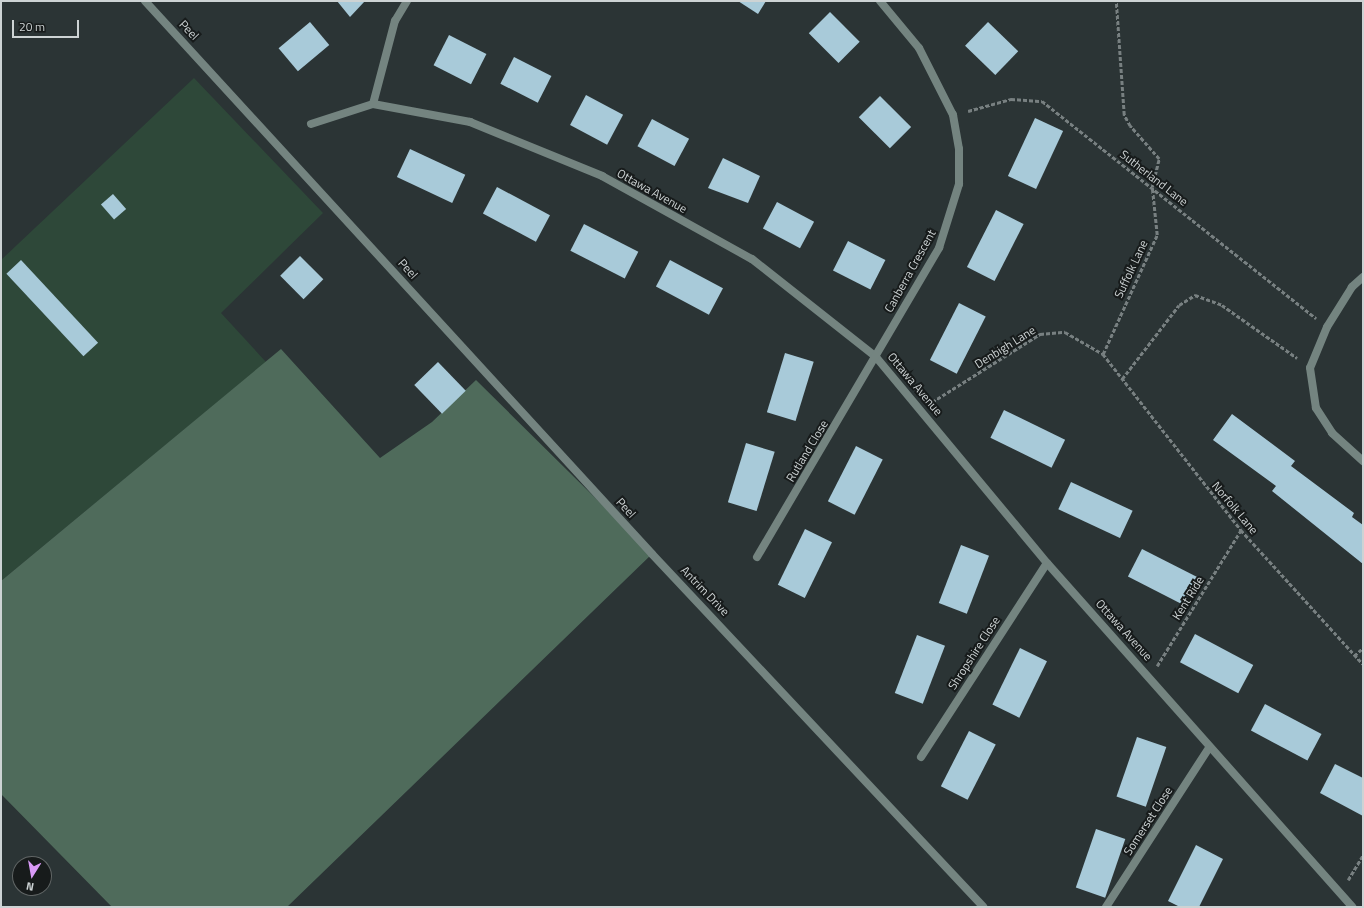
<!DOCTYPE html>
<html>
<head>
<meta charset="utf-8">
<style>
	body { margin:0 }
	#map { position:relative; width:1364px; height:908px; overflow:hidden; background:#2b3435; font-family:"Titillium Web",sans-serif }
	div>[style] { position:absolute }
	[style*='--x'] { left:calc(var(--x)*1px); top:calc(var(--y)*1px); width:calc(var(--w)*1px); rotate:calc(var(--a)*1deg) }
	.green>* { inset:0; background:#2e4839 }
	.forest>* { inset:0; background:#4f6b5b }
	.building>* { inset:0; background:#a8cad9; transform-origin:0 0 }
	.path>* { height:2.5px; margin-top:-1.25px; transform-origin:0; background:repeating-linear-gradient(90deg,#788081 0 4px,transparent 0 6px) }
	.service>* { height:8px; margin:-4px; padding:0 4px; transform-origin:4px; border-radius:4px; background:#748480 }
	.minor>* { height:8px; margin:-4px; padding:0 4px; transform-origin:4px; border-radius:4px; background:#748480 }
	span { translate:-50% -50%; white-space:nowrap; text-align:center; line-height:1.15; -webkit-text-stroke:4px #171b1b; paint-order:stroke }
	.street-label { font-size:12px; color:#cdd3d4 }
	.frame { position:absolute; inset:0; border:2px solid #cdd3d4; pointer-events:none }
	.north { position:absolute; left:12px; top:856px; width:40px; height:40px; box-sizing:border-box; background:#171b1b; border:1px solid #606565; border-radius:50%; rotate:191deg; font-size:11px; font-weight:700; line-height:16px; text-align:center; color:#cdd3d4 }
	.north::after { content:''; display:block; margin:auto; width:14px; height:18px; background:#d99af7; clip-path:polygon(50% 0,100% 100%,50% 72%,0 100%) }
	.scale { position:absolute; left:12px; top:20px; width:67px; height:18px; box-sizing:border-box; border:2px solid #cdd3d4; border-top:0; padding-left:5px; font-size:12px; line-height:14px; white-space:nowrap; color:#cdd3d4; -webkit-text-stroke:3px #171b1b; paint-order:stroke }
</style>
</head>
<body>
<div id="map">
	<div class="green">
		<i style="clip-path:polygon(194px 78px,323px 213px,221px 313px,266px 362px,1px 581px,1px 260px)"></i>
	</div>
	<div class="forest">
		<i style="clip-path:polygon(281px 349px,380px 458px,432px 422px,476px 380px,652px 554px,287px 907px,112px 907px,1px 794px,1px 581px)"></i>
	</div>
	<div class="building">
		<i style="clip-path:polygon(337px 1px,365px 1px,350px 17px)"></i>
		<i style="clip-path:polygon(738px 1px,766px 1px,758px 14px)"></i>
		<i style="left:830px;top:12px;width:42px;height:30px;rotate:45deg"></i>
		<i style="left:310px;top:22px;width:30px;height:41px;rotate:50deg"></i>
		<i style="left:988px;top:22px;width:42px;height:33px;rotate:44deg"></i>
		<i style="left:449px;top:35px;width:42px;height:34px;rotate:27deg"></i>
		<i style="left:514px;top:57px;width:42px;height:30px;rotate:27deg"></i>
		<i style="left:586px;top:95px;width:42px;height:34px;rotate:28deg"></i>
		<i style="left:880px;top:96px;width:44px;height:30px;rotate:45deg"></i>
		<i style="left:1035px;top:118px;width:31px;height:64px;rotate:25deg"></i>
		<i style="left:652px;top:119px;width:42px;height:31px;rotate:28deg"></i>
		<i style="left:410px;top:149px;width:61px;height:31px;rotate:25deg"></i>
		<i style="clip-path:polygon(723px 158px,760px 176px,748px 203px,708px 188px)"></i>
		<i style="left:497px;top:187px;width:60px;height:30px;rotate:28deg"></i>
		<i style="left:113px;top:194px;width:20px;height:16px;rotate:49deg"></i>
		<i style="left:777px;top:202px;width:42px;height:30px;rotate:28deg"></i>
		<i style="left:996px;top:210px;width:31px;height:64px;rotate:27deg"></i>
		<i style="left:584px;top:224px;width:61px;height:30px;rotate:27deg"></i>
		<i style="left:848px;top:241px;width:42px;height:33px;rotate:27deg"></i>
		<i style="left:300px;top:256px;width:33px;height:28px;rotate:45deg"></i>
		<i style="left:21px;top:260px;width:113px;height:20px;rotate:47deg"></i>
		<i style="left:670px;top:260px;width:60px;height:30px;rotate:28deg"></i>
		<i style="left:959px;top:303px;width:30px;height:64px;rotate:27deg"></i>
		<i style="left:785px;top:353px;width:30px;height:62px;rotate:17deg"></i>
		<i style="left:438px;top:362px;width:40px;height:33px;rotate:46deg"></i>
		<i style="left:1004px;top:410px;width:68px;height:31px;rotate:26deg"></i>
		<i style="clip-path:polygon(1232px 414px,1295px 461px,1291px 466px,1354px 513px,1352px 517px,1363px 525px,1363px 564px,1272px 491px,1276px 486px,1213px 440px)"></i>
		<i style="left:746px;top:443px;width:30px;height:62px;rotate:17deg"></i>
		<i style="left:856px;top:446px;width:30px;height:62px;rotate:27deg"></i>
		<i style="left:1071px;top:482px;width:68px;height:30px;rotate:25deg"></i>
		<i style="left:805px;top:529px;width:30px;height:62px;rotate:26deg"></i>
		<i style="left:961px;top:545px;width:30px;height:62px;rotate:21deg"></i>
		<i style="left:1142px;top:549px;width:63px;height:31px;rotate:27deg"></i>
		<i style="left:1195px;top:634px;width:66px;height:32px;rotate:28deg"></i>
		<i style="left:917px;top:635px;width:30px;height:62px;rotate:21deg"></i>
		<i style="left:1020px;top:648px;width:30px;height:63px;rotate:26deg"></i>
		<i style="left:1265px;top:704px;width:64px;height:30px;rotate:28deg"></i>
		<i style="left:969px;top:731px;width:30px;height:62px;rotate:27deg"></i>
		<i style="left:1137px;top:737px;width:31px;height:63px;rotate:19deg"></i>
		<i style="clip-path:polygon(1335px 764px,1363px 778px,1363px 816px,1320px 793px)"></i>
		<i style="left:1096px;top:829px;width:31px;height:62px;rotate:19deg"></i>
		<i style="clip-path:polygon(1196px 845px,1223px 859px,1199px 907px,1180px 907px,1168px 901px)"></i>
	</div>
	<div class="path">
		<i style="--x:968;--y:111;--w:45;--a:-15.6"></i>
		<i style="--x:1011;--y:99;--w:31;--a:4"></i>
		<i style="--x:1042;--y:101;--w:350;--a:38.4"></i>
		<i style="--x:1103;--y:354;--w:131;--a:-65.6"></i>
		<i style="--x:1157;--y:235;--w:48;--a:-95.9"></i>
		<i style="--x:1152;--y:187;--w:29;--a:-76"></i>
		<i style="--x:1159;--y:159;--w:44;--a:-131.3"></i>
		<i style="--x:1130;--y:126;--w:13;--a:-119"></i>
		<i style="--x:1124;--y:115;--w:114;--a:-94"></i>
		<i style="--x:1122;--y:379;--w:93;--a:-52.4"></i>
		<i style="--x:1179;--y:305;--w:19;--a:-32"></i>
		<i style="--x:1195;--y:295;--w:29;--a:20"></i>
		<i style="--x:1222;--y:305;--w:92;--a:35.2"></i>
		<i style="--x:932;--y:402;--w:128;--a:-32.2"></i>
		<i style="--x:1040;--y:334;--w:25;--a:-5"></i>
		<i style="--x:1065;--y:332;--w:44;--a:30.1"></i>
		<i style="--x:1103;--y:354;--w:224;--a:51.9"></i>
		<i style="--x:1241;--y:530;--w:181;--a:47.7"></i>
		<i style="--x:1354;--y:656;--w:12;--a:-42"></i>
		<i style="--x:1157;--y:666;--w:160;--a:-58.3"></i>
		<i style="--x:1348;--y:880;--w:29;--a:-59"></i>
	</div>
	<div class="service">
		<i style="--x:373;--y:104;--w:86;--a:-75.2"></i>
		<i style="--x:395;--y:21;--w:23;--a:-59"></i>
		<i style="--x:311;--y:124;--w:65;--a:-17.9"></i>
		<i style="--x:373;--y:104;--w:99;--a:10.5"></i>
		<i style="--x:470;--y:122;--w:143;--a:22.2"></i>
		<i style="--x:602;--y:176;--w:171;--a:29"></i>
		<i style="--x:752;--y:259;--w:158;--a:38.3"></i>
		<i style="--x:876;--y:357;--w:268;--a:50.3"></i>
		<i style="--x:1047;--y:563;--w:460;--a:48.4"></i>
		<i style="--x:1363;--y:277;--w:15;--a:138"></i>
		<i style="--x:1352;--y:287;--w:47;--a:122"></i>
		<i style="--x:1327;--y:327;--w:44;--a:112.5"></i>
		<i style="--x:1310;--y:368;--w:40;--a:81.5"></i>
		<i style="--x:1316;--y:408;--w:30;--a:57"></i>
		<i style="--x:1332;--y:433;--w:42;--a:42.1"></i>
		<i style="--x:652;--y:554;--w:484;--a:46.8"></i>
		<i style="--x:757;--y:557;--w:359;--a:-59.5"></i>
		<i style="--x:939;--y:248;--w:67;--a:-72.6"></i>
		<i style="--x:959;--y:184;--w:35;--a:-90"></i>
		<i style="--x:959;--y:149;--w:35;--a:-100"></i>
		<i style="--x:953;--y:115;--w:75;--a:-116.9"></i>
		<i style="--x:919;--y:48;--w:61;--a:-129.7"></i>
		<i style="--x:921;--y:757;--w:231;--a:-57"></i>
		<i style="--x:1106;--y:907;--w:189;--a:-57.1"></i>
	</div>
	<div class="minor">
		<i style="--x:145;--y:1;--w:750;--a:47.48"></i>
	</div>
	<div class="street-label">
		<span style="left:189px;top:30px;rotate:46deg">Peel</span>
		<span style="left:1154px;top:178px;rotate:38deg">Sutherland Lane</span>
		<span style="left:652px;top:191px;rotate:29deg">Ottawa Avenue</span>
		<span style="left:408px;top:269px;rotate:48deg">Peel</span>
		<span style="left:1131px;top:269px;rotate:-65deg">Suffolk Lane</span>
		<span style="left:910px;top:271px;rotate:-61deg">Canberra Crescent</span>
		<span style="left:1005px;top:347px;rotate:-32deg">Denbigh Lane</span>
		<span style="left:915px;top:384px;rotate:50deg">Ottawa Avenue</span>
		<span style="left:807px;top:451px;rotate:-59deg">Rutland Close</span>
		<span style="left:626px;top:508px;rotate:48deg">Peel</span>
		<span style="left:1235px;top:508px;rotate:50deg">Norfolk Lane</span>
		<span style="left:705px;top:591px;rotate:46deg">Antrim Drive</span>
		<span style="left:1188px;top:598px;rotate:-58deg">Kent Ride</span>
		<span style="left:1124px;top:630px;rotate:48deg">Ottawa Avenue</span>
		<span style="left:974px;top:653px;rotate:-57deg">Shropshire Close</span>
		<span style="left:1148px;top:821px;rotate:-57deg">Somerset Close</span>
	</div>
	<div class="frame"></div>
	<div class="north">N</div>
	<div class="scale">20 m</div>
</div>
</body>
</html>
